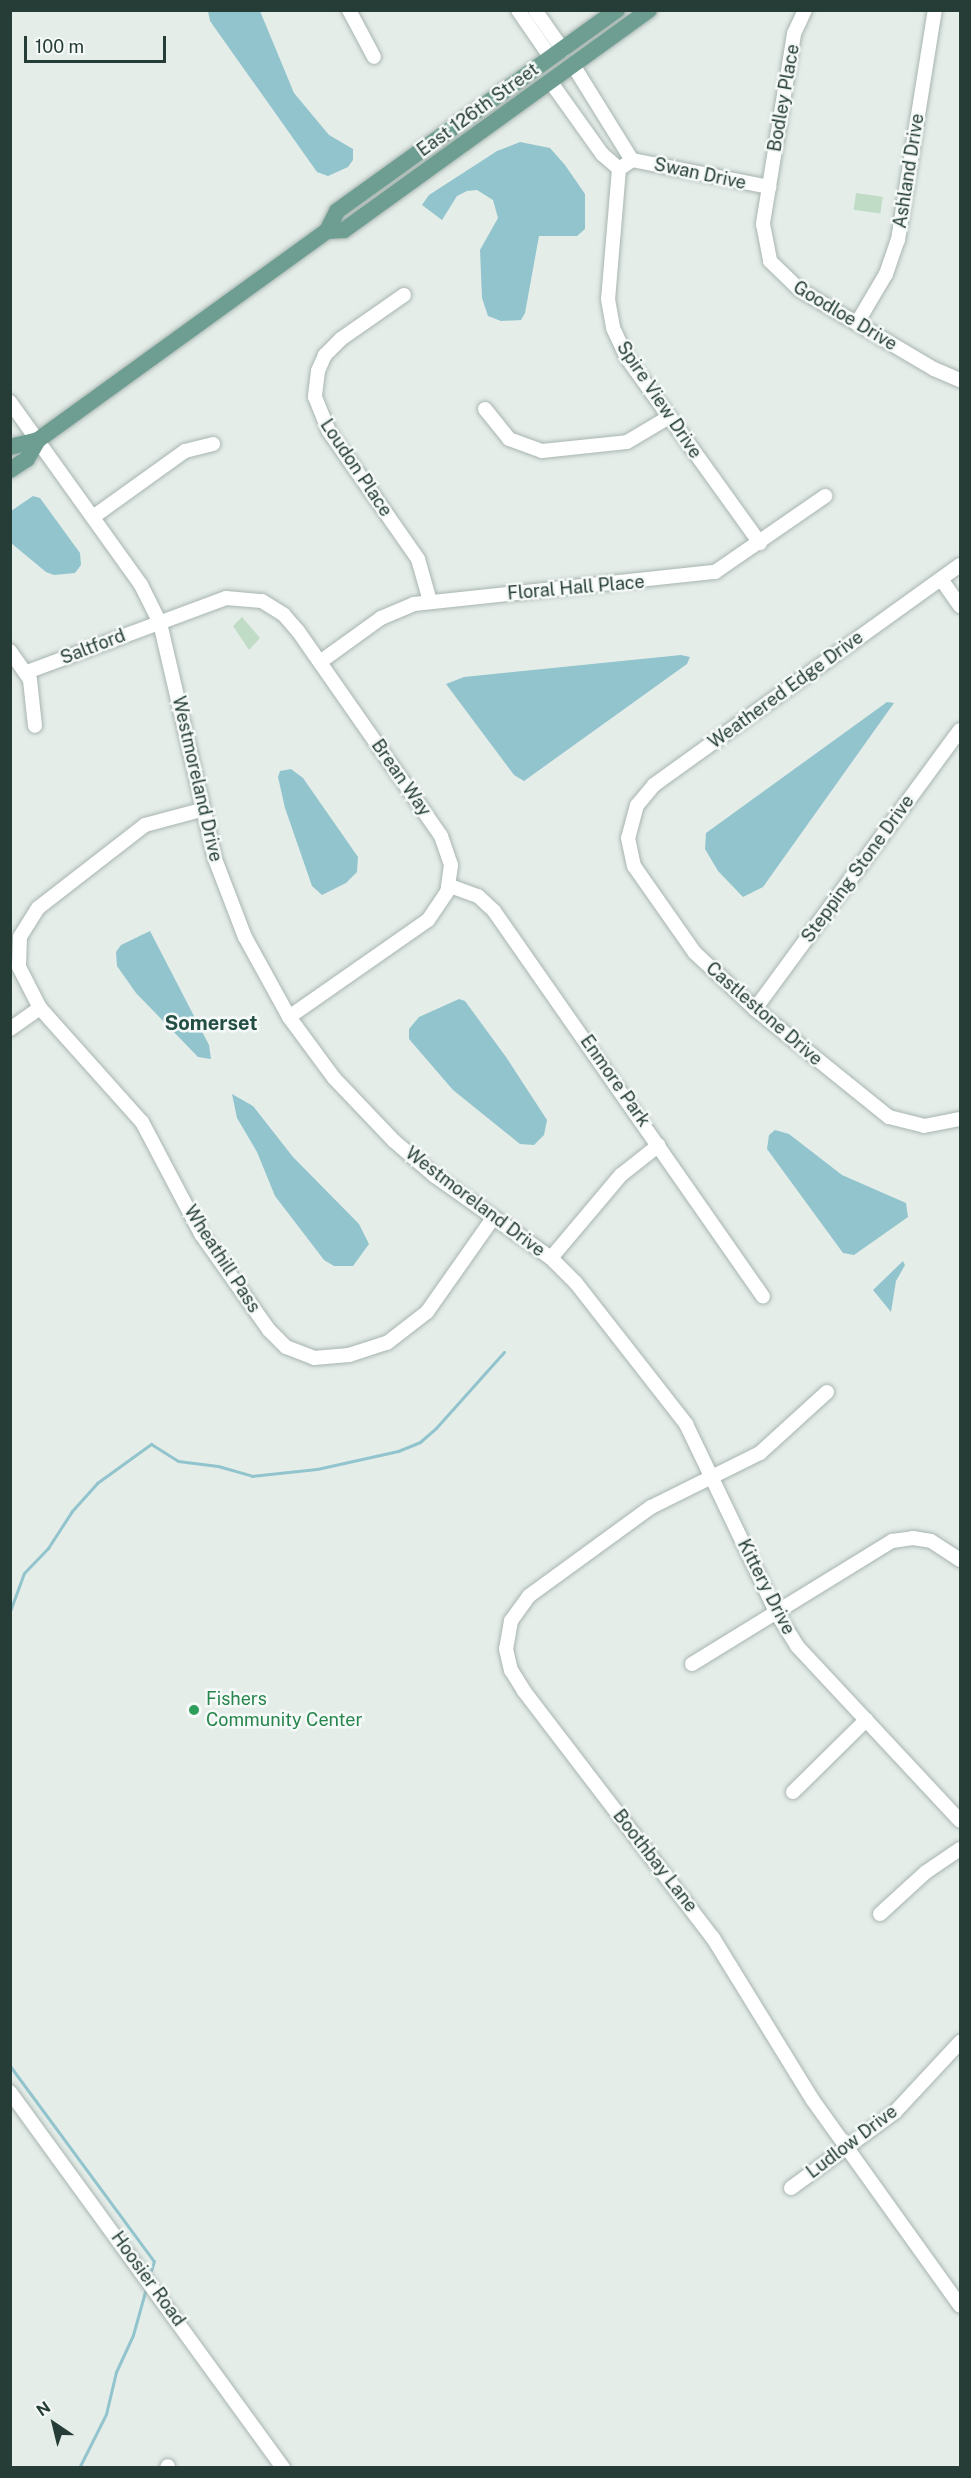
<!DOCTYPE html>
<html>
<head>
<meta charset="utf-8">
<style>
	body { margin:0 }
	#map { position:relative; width:971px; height:2478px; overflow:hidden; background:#e5ede9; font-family:"Public Sans",sans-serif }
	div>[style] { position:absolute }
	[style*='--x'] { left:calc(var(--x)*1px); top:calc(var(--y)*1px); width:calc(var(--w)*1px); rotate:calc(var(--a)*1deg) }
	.green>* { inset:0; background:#c0dcc7; transform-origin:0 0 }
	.water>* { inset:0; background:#92c4cd }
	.stream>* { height:3px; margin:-1.5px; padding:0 1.5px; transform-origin:1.5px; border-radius:1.5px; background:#92c4cd }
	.roads { filter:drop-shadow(0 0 2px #a8b5b0) drop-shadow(0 0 2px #a8b5b0) }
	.minor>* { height:14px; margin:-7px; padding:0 7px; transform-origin:7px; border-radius:7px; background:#fff }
	.major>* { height:16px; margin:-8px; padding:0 8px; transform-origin:8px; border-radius:8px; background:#6d9e91 }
	.dots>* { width:16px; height:16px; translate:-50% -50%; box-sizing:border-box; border:3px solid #f5f9f7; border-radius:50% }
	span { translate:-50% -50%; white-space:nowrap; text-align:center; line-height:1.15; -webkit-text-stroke:5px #f5f9f7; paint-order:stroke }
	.street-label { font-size:18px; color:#253d36 }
	.leisure-label { font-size:18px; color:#27864d }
	.left { translate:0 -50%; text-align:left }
	.neighbourhood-label { font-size:20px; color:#234e43; font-weight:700 }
	.frame { position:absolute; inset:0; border:12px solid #253d36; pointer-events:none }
	.north { position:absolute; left:24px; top:2394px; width:60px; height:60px; -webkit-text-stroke:4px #f5f9f7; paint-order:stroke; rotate:325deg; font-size:16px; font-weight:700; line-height:24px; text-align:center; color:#253d36 }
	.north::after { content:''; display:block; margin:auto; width:21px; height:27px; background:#253d36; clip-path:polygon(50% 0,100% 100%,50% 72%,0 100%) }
	.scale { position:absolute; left:24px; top:36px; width:142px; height:27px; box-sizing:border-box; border:3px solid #253d36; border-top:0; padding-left:8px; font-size:18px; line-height:21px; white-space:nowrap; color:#253d36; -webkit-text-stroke:4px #f5f9f7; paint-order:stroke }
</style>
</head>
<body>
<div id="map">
	<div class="green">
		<i style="left:856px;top:193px;width:27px;height:17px;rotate:8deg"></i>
		<i style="clip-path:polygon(242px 617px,260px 638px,249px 650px,233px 626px)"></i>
	</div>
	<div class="water">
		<i style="clip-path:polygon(208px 11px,260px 11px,294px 93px,329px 135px,353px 149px,353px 160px,348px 167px,328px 176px,317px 172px,210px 21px)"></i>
		<i style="clip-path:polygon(520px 142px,550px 148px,565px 165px,585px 194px,585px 229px,577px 236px,539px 236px,525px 313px,521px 320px,501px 321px,488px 316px,482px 298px,480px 250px,498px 218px,493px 200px,477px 190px,467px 191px,457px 196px,442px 220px,422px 205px,429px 195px,497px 151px)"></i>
		<i style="clip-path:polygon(33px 496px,40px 498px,80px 553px,81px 565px,75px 573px,54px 575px,46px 572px,11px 543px,11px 511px)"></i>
		<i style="clip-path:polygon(681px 655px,690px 657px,687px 664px,524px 781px,514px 775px,446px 684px,464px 677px)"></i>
		<i style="clip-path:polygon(887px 702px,894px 703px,763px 887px,743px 897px,718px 871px,705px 849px,706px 833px)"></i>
		<i style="clip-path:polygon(291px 769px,303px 778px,358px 857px,357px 872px,346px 883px,322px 895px,312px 886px,285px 808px,278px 777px,280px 771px)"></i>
		<i style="clip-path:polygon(150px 931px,209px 1045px,211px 1059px,198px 1057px,136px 993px,117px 966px,116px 952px,121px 945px)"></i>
		<i style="clip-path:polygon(459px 999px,465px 1001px,506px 1057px,547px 1120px,544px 1135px,534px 1145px,520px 1144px,453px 1090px,409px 1039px,409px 1029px,419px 1017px)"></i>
		<i style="clip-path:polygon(232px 1094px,253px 1106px,293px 1157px,359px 1224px,369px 1244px,353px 1266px,334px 1266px,324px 1260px,275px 1196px,257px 1152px,237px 1118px)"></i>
		<i style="clip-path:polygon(775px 1130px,789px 1134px,842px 1175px,906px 1203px,908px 1217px,854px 1255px,843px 1253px,767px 1149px,769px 1135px)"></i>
		<i style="clip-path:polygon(903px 1261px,905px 1265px,896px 1281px,891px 1312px,873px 1290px)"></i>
	</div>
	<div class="stream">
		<i style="--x:10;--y:1611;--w:40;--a:-69.8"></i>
		<i style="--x:24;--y:1573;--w:35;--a:-46"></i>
		<i style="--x:48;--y:1548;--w:44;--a:-57"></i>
		<i style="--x:72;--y:1511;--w:38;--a:-48"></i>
		<i style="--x:97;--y:1483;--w:67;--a:-35.8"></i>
		<i style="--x:151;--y:1444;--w:32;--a:32"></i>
		<i style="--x:178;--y:1461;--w:40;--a:7.1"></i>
		<i style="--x:218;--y:1466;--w:35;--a:16"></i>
		<i style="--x:252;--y:1476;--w:65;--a:-6.1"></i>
		<i style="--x:317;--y:1469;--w:83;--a:-12.5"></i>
		<i style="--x:398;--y:1451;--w:24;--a:-22"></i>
		<i style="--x:420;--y:1442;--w:21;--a:-41"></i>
		<i style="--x:436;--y:1428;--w:102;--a:-48.2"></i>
		<i style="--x:10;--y:2066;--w:242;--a:53.6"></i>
		<i style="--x:154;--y:2261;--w:10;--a:107"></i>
		<i style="--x:79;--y:2468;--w:60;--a:-63.4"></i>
		<i style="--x:106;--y:2414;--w:43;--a:-76.6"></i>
		<i style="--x:116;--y:2372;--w:41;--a:-65.3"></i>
		<i style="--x:133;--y:2335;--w:49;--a:-74.5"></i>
	</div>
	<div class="roads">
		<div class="minor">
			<i style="--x:349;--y:10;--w:53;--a:62"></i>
			<i style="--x:518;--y:10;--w:58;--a:55.5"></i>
			<i style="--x:535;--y:10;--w:49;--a:55"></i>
			<i style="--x:805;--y:10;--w:26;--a:115"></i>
			<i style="--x:794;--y:34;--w:193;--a:99.3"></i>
			<i style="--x:763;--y:224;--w:38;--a:79"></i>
			<i style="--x:770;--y:261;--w:42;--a:44"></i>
			<i style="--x:800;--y:290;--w:156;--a:30.5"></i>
			<i style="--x:934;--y:369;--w:28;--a:23"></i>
			<i style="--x:573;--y:65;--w:112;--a:58.2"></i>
			<i style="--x:550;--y:81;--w:90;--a:54.5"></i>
			<i style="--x:602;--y:154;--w:23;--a:41"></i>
			<i style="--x:632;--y:160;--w:16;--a:145"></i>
			<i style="--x:619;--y:169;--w:130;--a:94.8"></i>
			<i style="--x:608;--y:299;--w:29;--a:80"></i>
			<i style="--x:613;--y:328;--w:33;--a:65"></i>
			<i style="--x:627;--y:358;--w:228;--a:54.3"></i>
			<i style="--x:632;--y:160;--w:140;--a:11.1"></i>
			<i style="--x:404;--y:295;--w:77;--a:145.1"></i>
			<i style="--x:341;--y:339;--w:23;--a:135"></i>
			<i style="--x:325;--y:355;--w:17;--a:114"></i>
			<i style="--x:318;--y:371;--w:26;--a:97"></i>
			<i style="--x:315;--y:397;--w:35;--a:68"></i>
			<i style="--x:328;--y:430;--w:157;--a:55.1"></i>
			<i style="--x:418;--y:559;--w:44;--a:74.1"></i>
			<i style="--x:857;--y:323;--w:57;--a:-59.4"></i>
			<i style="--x:886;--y:274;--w:36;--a:-71"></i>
			<i style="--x:898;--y:240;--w:233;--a:-80.9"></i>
			<i style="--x:10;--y:402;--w:225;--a:54.4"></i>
			<i style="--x:141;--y:585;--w:42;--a:63.4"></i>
			<i style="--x:160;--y:623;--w:242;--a:76.9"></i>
			<i style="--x:215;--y:859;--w:84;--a:69"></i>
			<i style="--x:245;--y:937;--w:91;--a:61.2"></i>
			<i style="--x:289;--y:1017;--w:76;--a:53.6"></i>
			<i style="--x:334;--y:1078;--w:87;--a:46.4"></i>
			<i style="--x:394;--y:1141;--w:54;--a:40.5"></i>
			<i style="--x:435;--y:1176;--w:142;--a:35.3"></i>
			<i style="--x:551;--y:1258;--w:35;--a:45"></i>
			<i style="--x:576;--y:1283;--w:179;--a:52"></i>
			<i style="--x:686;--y:1424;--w:208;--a:64.4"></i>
			<i style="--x:776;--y:1612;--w:40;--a:58"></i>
			<i style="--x:797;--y:1646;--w:239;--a:47"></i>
			<i style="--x:485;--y:409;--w:38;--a:51"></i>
			<i style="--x:509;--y:439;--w:35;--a:20"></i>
			<i style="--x:542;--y:451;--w:85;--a:-6"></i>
			<i style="--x:627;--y:442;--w:49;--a:-30.8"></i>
			<i style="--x:93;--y:517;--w:113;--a:-35.7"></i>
			<i style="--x:185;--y:451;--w:29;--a:-14"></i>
			<i style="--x:960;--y:565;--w:377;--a:144.3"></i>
			<i style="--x:654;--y:785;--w:26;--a:130"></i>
			<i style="--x:637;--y:805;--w:34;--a:105"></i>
			<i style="--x:628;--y:838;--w:29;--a:78"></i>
			<i style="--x:634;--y:866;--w:106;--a:55"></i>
			<i style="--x:695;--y:953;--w:82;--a:43"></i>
			<i style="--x:755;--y:1009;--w:172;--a:38.9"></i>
			<i style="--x:889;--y:1117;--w:36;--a:14"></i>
			<i style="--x:924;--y:1126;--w:37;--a:-11"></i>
			<i style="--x:941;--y:579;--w:33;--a:55"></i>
			<i style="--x:10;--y:651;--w:35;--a:55"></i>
			<i style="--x:30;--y:680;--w:46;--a:83.8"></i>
			<i style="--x:320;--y:662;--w:75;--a:-35.8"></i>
			<i style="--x:381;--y:618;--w:36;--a:-23"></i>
			<i style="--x:414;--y:604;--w:303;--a:-6.1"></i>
			<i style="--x:715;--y:572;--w:134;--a:-34.6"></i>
			<i style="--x:27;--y:672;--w:212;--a:-20.4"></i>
			<i style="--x:226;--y:598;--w:36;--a:5"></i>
			<i style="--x:262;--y:601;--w:26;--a:32"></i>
			<i style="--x:284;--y:615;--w:21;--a:49"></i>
			<i style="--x:298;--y:631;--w:250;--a:55.1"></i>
			<i style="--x:441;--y:836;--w:31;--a:71"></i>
			<i style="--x:451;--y:865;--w:27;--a:98"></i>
			<i style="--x:447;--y:892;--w:34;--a:124"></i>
			<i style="--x:428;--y:920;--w:169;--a:145.1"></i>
			<i style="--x:201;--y:810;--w:58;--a:165"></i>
			<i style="--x:145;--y:825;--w:135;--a:142.2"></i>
			<i style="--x:38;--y:908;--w:34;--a:122"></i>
			<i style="--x:20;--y:937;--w:30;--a:92"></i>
			<i style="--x:19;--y:967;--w:46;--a:62.9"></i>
			<i style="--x:40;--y:1008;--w:153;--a:48.2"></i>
			<i style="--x:142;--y:1122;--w:127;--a:62.2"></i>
			<i style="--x:201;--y:1234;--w:118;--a:54.7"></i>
			<i style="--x:269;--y:1330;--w:24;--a:45"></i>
			<i style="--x:286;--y:1347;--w:30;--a:21"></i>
			<i style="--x:314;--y:1358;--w:35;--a:-5"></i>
			<i style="--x:349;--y:1355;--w:40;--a:-18"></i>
			<i style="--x:387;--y:1343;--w:51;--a:-37.8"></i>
			<i style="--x:427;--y:1312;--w:115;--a:-54.9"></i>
			<i style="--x:450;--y:886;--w:30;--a:20"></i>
			<i style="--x:478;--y:896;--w:22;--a:43"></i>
			<i style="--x:494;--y:911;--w:470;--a:55.1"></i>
			<i style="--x:755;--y:1009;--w:346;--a:-53.7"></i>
			<i style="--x:10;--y:1029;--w:37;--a:-35"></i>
			<i style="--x:551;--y:1258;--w:109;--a:-49.9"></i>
			<i style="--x:621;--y:1175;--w:48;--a:-38.3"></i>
			<i style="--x:827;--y:1392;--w:91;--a:137.7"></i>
			<i style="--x:760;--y:1453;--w:122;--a:153.6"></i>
			<i style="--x:651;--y:1507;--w:151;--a:143.9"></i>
			<i style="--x:529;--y:1596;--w:31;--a:126"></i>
			<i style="--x:511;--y:1621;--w:28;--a:100"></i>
			<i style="--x:506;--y:1649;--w:22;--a:77"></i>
			<i style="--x:511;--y:1670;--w:25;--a:58"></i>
			<i style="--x:524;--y:1691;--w:311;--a:52.6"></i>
			<i style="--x:713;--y:1938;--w:189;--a:58.4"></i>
			<i style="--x:812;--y:2099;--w:254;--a:54.4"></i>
			<i style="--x:692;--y:1664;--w:235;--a:-31.6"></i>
			<i style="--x:892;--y:1541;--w:21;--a:-8"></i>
			<i style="--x:913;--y:1538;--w:18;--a:9"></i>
			<i style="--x:931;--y:1541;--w:35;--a:33"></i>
			<i style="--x:793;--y:1792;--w:103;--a:-44.6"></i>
			<i style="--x:880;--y:1914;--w:62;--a:-42.4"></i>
			<i style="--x:926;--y:1872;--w:41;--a:-34.1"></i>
			<i style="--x:10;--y:2092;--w:465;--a:54"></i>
			<i style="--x:791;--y:2188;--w:129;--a:-36.2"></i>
			<i style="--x:895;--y:2112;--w:96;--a:-47.1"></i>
			<i style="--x:167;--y:2468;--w:2;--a:-63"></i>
		</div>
		<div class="major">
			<i style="--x:327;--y:231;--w:17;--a:-3"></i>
			<i style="--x:344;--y:230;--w:376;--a:-35.8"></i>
			<i style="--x:10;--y:447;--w:29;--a:-14"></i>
			<i style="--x:10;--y:470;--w:20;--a:-33"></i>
			<i style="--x:27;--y:459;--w:22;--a:-60"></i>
			<i style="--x:38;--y:440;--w:357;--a:-35.9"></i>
			<i style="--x:327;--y:231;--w:22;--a:-63"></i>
			<i style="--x:337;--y:211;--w:345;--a:-35.7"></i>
		</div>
	</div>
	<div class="dots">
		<i style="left:194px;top:1710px;background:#2e9e5b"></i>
	</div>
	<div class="street-label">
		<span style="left:784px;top:98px;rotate:-80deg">Bodley Place</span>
		<span style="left:478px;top:110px;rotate:-36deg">East 126th Street</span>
		<span style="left:909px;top:171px;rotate:-81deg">Ashland Drive</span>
		<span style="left:700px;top:174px;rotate:12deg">Swan Drive</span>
		<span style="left:845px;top:316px;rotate:31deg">Goodloe Drive</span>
		<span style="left:659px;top:400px;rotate:56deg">Spire View Drive</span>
		<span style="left:356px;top:468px;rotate:56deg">Loudon Place</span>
		<span style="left:576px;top:588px;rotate:-5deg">Floral Hall Place</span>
		<span style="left:93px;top:647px;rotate:-21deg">Saltford</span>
		<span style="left:786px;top:690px;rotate:-36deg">Weathered Edge Drive</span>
		<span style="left:401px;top:778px;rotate:55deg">Brean Way</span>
		<span style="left:197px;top:779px;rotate:77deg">Westmoreland Drive</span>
		<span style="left:858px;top:869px;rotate:-54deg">Stepping Stone Drive</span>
		<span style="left:764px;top:1014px;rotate:41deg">Castlestone Drive</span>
		<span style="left:615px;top:1081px;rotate:55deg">Enmore Park</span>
		<span style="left:475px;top:1202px;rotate:37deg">Westmoreland Drive</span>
		<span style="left:222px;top:1259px;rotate:57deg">Wheathill Pass</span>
		<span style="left:766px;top:1587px;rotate:63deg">Kittery Drive</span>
		<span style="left:655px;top:1861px;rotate:52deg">Boothbay Lane</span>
		<span style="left:852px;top:2142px;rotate:-37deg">Ludlow Drive</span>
		<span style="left:148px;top:2279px;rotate:54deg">Hoosier Road</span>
	</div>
	<div class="leisure-label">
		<span class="left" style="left:206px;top:1710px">Fishers<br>Community Center</span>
	</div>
	<div class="neighbourhood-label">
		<span style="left:211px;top:1023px">Somerset</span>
	</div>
	<div class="frame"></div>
	<div class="north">N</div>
	<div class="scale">100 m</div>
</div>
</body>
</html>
